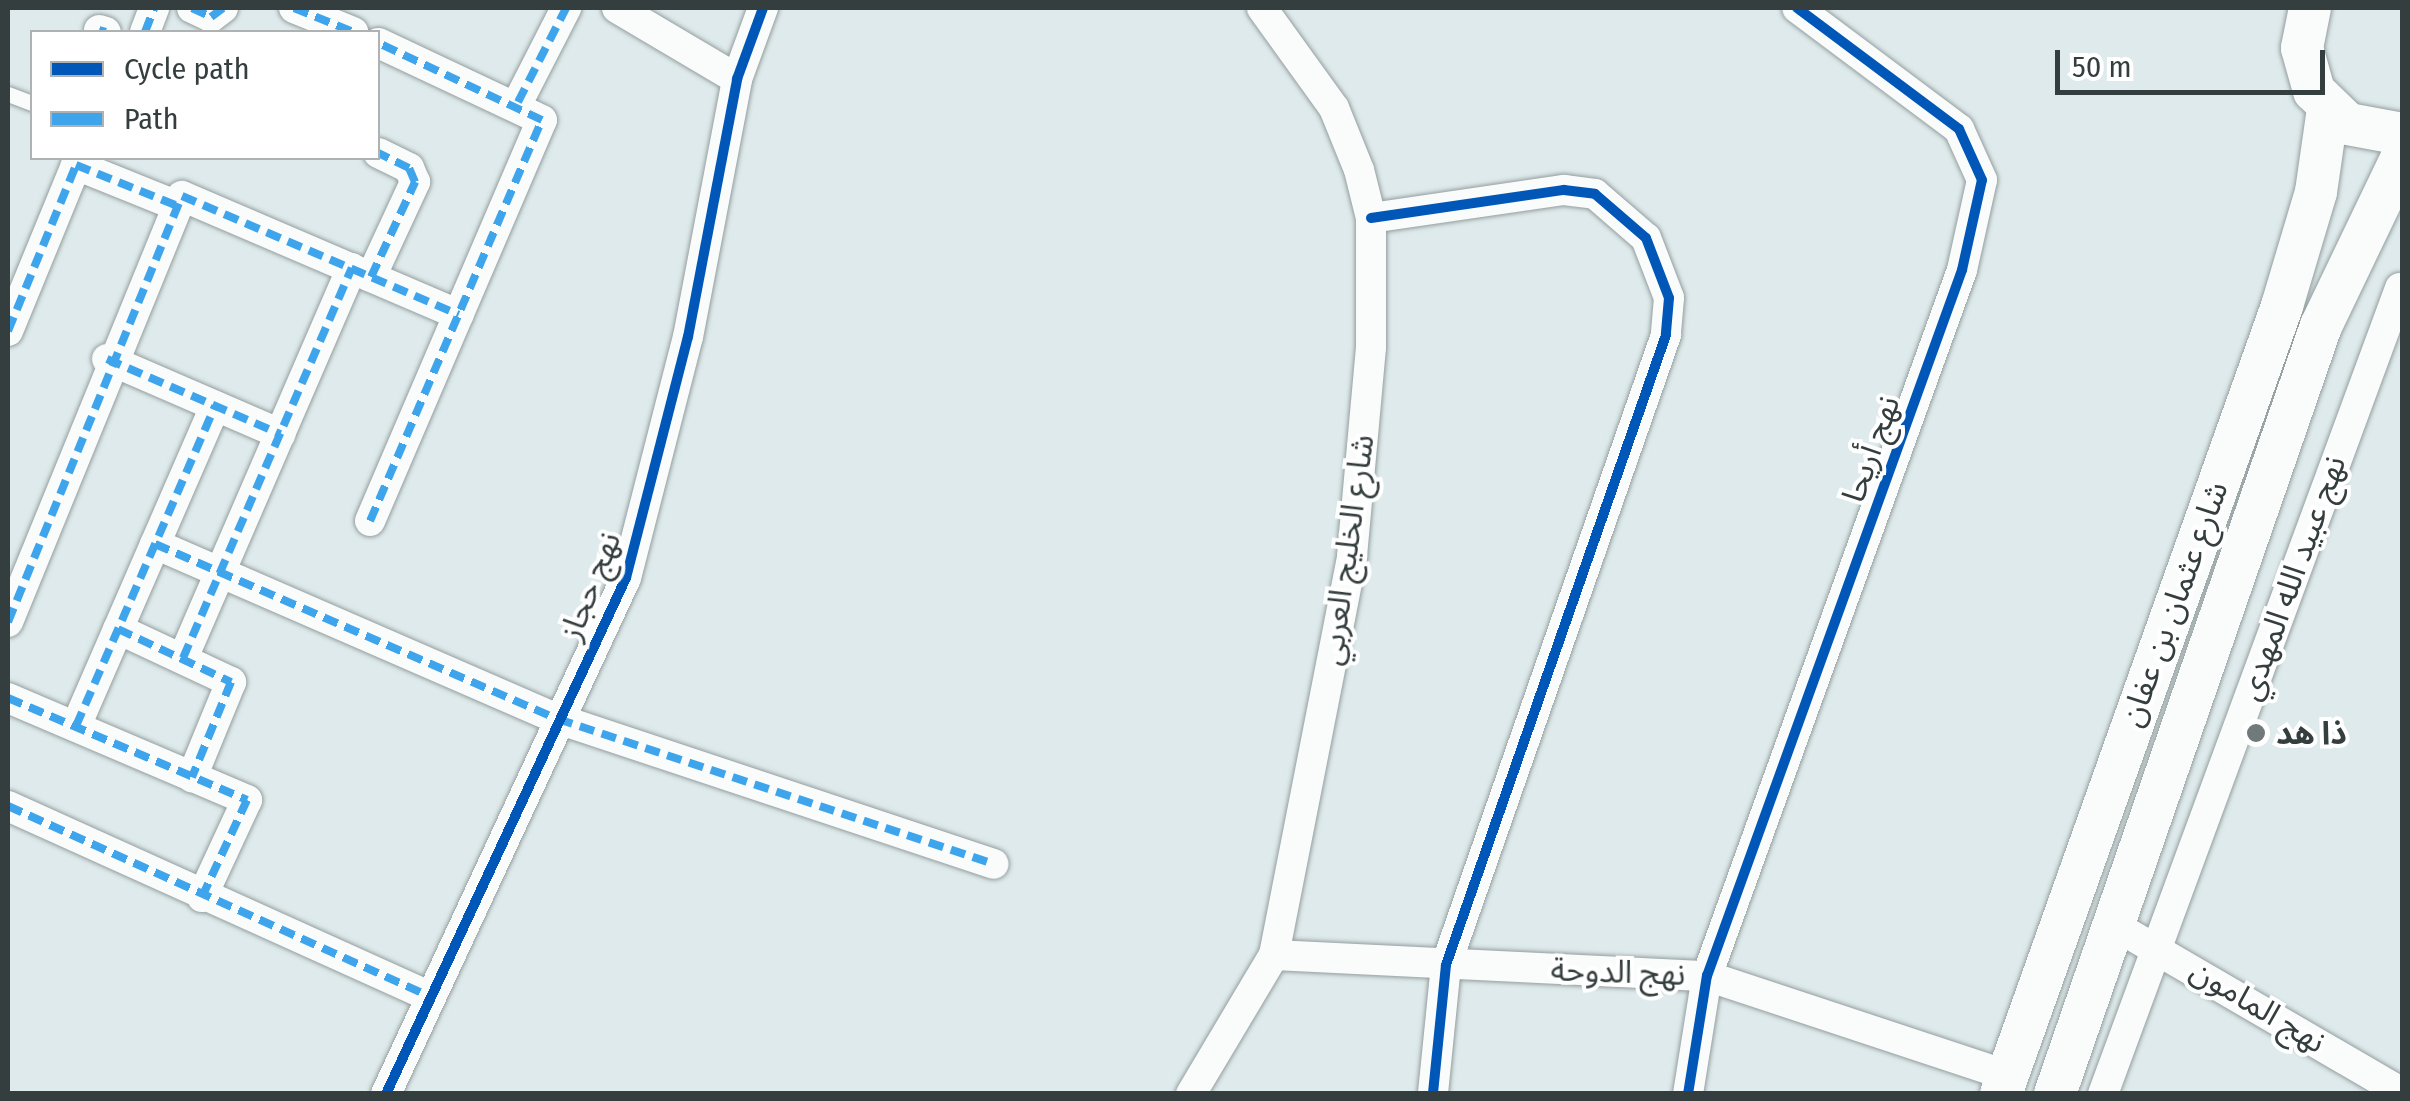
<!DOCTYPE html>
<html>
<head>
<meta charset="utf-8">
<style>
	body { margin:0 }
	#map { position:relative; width:2410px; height:1101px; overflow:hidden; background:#deeaeb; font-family:"Fira Sans Condensed","Noto Sans Arabic",sans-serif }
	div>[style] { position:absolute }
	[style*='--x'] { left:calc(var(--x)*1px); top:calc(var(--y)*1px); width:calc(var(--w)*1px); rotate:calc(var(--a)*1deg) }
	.roads { filter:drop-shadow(0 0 2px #959e9f) drop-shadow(0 0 2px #959e9f) }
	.lane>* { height:15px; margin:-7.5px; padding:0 7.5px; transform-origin:7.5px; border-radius:7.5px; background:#fafcfc }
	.street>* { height:30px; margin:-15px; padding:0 15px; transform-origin:15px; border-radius:15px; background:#fafcfc }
	.secondary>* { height:42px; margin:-21px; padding:0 21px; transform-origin:21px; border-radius:21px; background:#fafcfc }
	.quiet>* { height:8px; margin-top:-4px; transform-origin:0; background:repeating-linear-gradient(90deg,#3ea4ec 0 15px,transparent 0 23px) }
	.cycleway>* { height:10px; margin:-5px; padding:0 5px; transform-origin:5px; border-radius:5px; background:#0057b8 }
	.dots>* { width:28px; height:28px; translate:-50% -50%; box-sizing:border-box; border:5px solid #fff; border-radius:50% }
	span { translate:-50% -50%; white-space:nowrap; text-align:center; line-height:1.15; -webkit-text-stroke:8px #fff; paint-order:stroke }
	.street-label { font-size:32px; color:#353e3e }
	.poi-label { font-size:32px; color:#353e3e; font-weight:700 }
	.left { translate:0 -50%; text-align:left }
	.frame { position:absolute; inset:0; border:10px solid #353e3e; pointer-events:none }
	.legend { position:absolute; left:30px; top:30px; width:350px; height:130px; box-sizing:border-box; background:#fff; border:2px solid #aeb2b2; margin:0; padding:12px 18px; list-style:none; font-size:30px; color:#353e3e }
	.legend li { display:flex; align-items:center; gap:20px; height:50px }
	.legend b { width:50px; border:2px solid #aeb2b2 }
	.scale { position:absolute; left:2055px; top:50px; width:270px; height:45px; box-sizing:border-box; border:5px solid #353e3e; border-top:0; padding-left:12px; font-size:30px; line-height:35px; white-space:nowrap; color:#353e3e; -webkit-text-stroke:8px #fff; paint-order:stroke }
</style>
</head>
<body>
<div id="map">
	<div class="roads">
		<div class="lane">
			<i style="--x:8;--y:94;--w:26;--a:21"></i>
		</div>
		<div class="street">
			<i style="--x:192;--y:8;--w:21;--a:25"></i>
			<i style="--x:211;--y:17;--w:15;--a:-37"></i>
			<i style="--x:294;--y:8;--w:64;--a:22.1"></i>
			<i style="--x:617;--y:8;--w:139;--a:30.6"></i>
			<i style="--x:99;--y:30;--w:7;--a:16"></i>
			<i style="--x:145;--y:32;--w:26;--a:-69"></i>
			<i style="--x:518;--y:102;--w:106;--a:-62.9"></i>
			<i style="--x:1371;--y:218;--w:195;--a:-8.3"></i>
			<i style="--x:1564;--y:190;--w:31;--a:7"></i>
			<i style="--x:1595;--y:194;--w:67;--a:40.8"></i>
			<i style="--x:1646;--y:238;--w:64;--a:69"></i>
			<i style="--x:1669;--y:298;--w:37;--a:95"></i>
			<i style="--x:1666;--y:335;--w:667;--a:109.25"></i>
			<i style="--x:1446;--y:965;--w:130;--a:95.8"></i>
			<i style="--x:371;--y:277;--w:105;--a:-65.1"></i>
			<i style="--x:415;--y:182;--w:15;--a:-113"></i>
			<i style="--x:409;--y:168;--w:34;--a:-154"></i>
			<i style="--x:8;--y:331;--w:179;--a:-67.7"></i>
			<i style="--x:76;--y:165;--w:107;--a:22"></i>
			<i style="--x:107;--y:359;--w:189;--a:23.4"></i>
			<i style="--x:370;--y:521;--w:436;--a:-66.8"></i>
			<i style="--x:542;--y:120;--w:181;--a:-154.8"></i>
			<i style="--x:155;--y:544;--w:439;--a:23.5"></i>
			<i style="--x:558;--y:719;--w:459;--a:18.4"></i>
			<i style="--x:8;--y:622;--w:460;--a:-67.8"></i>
			<i style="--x:182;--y:196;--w:301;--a:23.2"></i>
			<i style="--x:118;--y:629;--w:125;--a:25.1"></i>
			<i style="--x:231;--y:682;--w:103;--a:112.3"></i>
			<i style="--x:183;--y:658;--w:425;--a:-66.6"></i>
			<i style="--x:8;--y:698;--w:260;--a:23.1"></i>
			<i style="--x:247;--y:800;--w:107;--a:114.9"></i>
			<i style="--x:76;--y:726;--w:349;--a:-66.5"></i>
			<i style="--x:8;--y:806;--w:462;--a:24.3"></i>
			<i style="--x:2112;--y:924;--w:336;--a:30.2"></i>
			<i style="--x:1274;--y:955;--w:434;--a:2.8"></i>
			<i style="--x:1707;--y:976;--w:316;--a:18.3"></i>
			<i style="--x:386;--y:1094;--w:569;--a:-65.06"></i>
			<i style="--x:626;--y:578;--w:249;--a:-75.6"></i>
			<i style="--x:688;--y:337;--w:263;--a:-79.2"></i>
			<i style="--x:737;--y:79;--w:76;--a:-69.9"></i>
			<i style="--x:1191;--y:1094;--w:162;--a:-59.2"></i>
			<i style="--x:1274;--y:955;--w:407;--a:-78.9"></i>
			<i style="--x:1352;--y:556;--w:210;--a:-84.8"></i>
			<i style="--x:1371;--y:347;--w:129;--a:-90"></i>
			<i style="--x:1371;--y:218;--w:49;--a:-104"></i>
			<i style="--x:1359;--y:170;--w:67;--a:-112"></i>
			<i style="--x:1334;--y:108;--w:123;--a:-125.8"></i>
			<i style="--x:1688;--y:1094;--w:120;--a:-80.9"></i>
			<i style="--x:1707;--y:976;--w:751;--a:-70.14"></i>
			<i style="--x:1962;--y:270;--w:92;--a:-77.5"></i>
			<i style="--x:1982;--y:180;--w:56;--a:-114.3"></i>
			<i style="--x:1959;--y:129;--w:202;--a:-143.2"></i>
			<i style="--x:2103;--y:1094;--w:859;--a:-69.77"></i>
		</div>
		<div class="secondary">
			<i style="--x:2310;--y:8;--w:41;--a:101.3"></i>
			<i style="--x:2302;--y:48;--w:45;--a:74.4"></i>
			<i style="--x:2314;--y:91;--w:47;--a:44.1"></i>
			<i style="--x:2348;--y:124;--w:55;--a:10.5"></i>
			<i style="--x:2001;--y:1094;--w:837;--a:-70.37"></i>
			<i style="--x:2282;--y:306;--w:119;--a:-73.4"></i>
			<i style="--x:2316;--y:192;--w:84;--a:-81.8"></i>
			<i style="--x:2055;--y:1094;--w:813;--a:-70.9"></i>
			<i style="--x:2321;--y:326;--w:187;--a:-64.4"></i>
		</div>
	</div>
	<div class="quiet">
		<i style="--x:192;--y:8;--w:21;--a:25"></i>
		<i style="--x:211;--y:17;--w:15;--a:-37"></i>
		<i style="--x:294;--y:8;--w:64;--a:22.1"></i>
		<i style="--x:99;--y:30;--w:7;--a:16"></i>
		<i style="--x:145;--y:32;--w:26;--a:-69"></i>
		<i style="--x:518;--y:102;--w:106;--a:-62.9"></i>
		<i style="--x:371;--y:277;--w:105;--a:-65.1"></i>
		<i style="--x:415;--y:182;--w:15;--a:-113"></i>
		<i style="--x:409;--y:168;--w:34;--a:-154"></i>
		<i style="--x:8;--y:331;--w:179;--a:-67.7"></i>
		<i style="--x:76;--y:165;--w:107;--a:22"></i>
		<i style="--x:107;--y:359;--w:189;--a:23.4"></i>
		<i style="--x:370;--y:521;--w:436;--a:-66.8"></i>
		<i style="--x:542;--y:120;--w:181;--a:-154.8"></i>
		<i style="--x:155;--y:544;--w:439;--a:23.5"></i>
		<i style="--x:558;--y:719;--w:459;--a:18.4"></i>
		<i style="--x:8;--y:622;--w:460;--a:-67.8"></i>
		<i style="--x:182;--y:196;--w:301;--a:23.2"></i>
		<i style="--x:118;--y:629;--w:125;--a:25.1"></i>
		<i style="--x:231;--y:682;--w:103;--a:112.3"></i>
		<i style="--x:183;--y:658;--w:425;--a:-66.6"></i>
		<i style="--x:8;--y:698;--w:260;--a:23.1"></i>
		<i style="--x:247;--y:800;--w:107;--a:114.9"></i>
		<i style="--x:76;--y:726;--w:349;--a:-66.5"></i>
		<i style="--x:8;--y:806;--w:462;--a:24.3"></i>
	</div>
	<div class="cycleway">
		<i style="--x:1371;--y:218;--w:195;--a:-8.3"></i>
		<i style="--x:1564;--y:190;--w:31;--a:7"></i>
		<i style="--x:1595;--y:194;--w:67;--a:40.8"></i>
		<i style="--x:1646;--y:238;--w:64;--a:69"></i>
		<i style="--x:1669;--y:298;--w:37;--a:95"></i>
		<i style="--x:1666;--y:335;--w:667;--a:109.25"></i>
		<i style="--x:1446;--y:965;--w:130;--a:95.8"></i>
		<i style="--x:386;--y:1094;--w:569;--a:-65.06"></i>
		<i style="--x:626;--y:578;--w:249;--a:-75.6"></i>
		<i style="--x:688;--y:337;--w:263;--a:-79.2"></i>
		<i style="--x:737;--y:79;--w:76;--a:-69.9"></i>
		<i style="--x:1688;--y:1094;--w:120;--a:-80.9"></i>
		<i style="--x:1707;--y:976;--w:751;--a:-70.14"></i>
		<i style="--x:1962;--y:270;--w:92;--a:-77.5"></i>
		<i style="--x:1982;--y:180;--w:56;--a:-114.3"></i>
		<i style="--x:1959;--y:129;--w:202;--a:-143.2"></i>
	</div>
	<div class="dots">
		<i style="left:2256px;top:733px;background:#707a7b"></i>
	</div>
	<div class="street-label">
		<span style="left:1871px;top:449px;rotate:-70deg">نهج أريحا</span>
		<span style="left:1347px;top:550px;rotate:-82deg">شارع الخليج العربي</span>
		<span style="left:2292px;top:578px;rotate:-70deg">نهج عبيد الله المهدي</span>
		<span style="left:590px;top:586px;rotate:-68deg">نهج حجاز</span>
		<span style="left:2174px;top:604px;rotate:-70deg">شارع عثمان بن عفان</span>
		<span style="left:1618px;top:972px;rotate:2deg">نهج الدوحة</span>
		<span style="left:2258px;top:1006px;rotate:31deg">نهج المامون</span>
	</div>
	<div class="poi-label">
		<span class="left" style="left:2276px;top:733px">ذا هد</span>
	</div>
	<div class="frame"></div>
	<ul class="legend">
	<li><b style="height:12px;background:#0057b8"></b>Cycle path</li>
	<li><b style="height:12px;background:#3ea4ec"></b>Path</li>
	</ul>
	<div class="scale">50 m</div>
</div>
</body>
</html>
